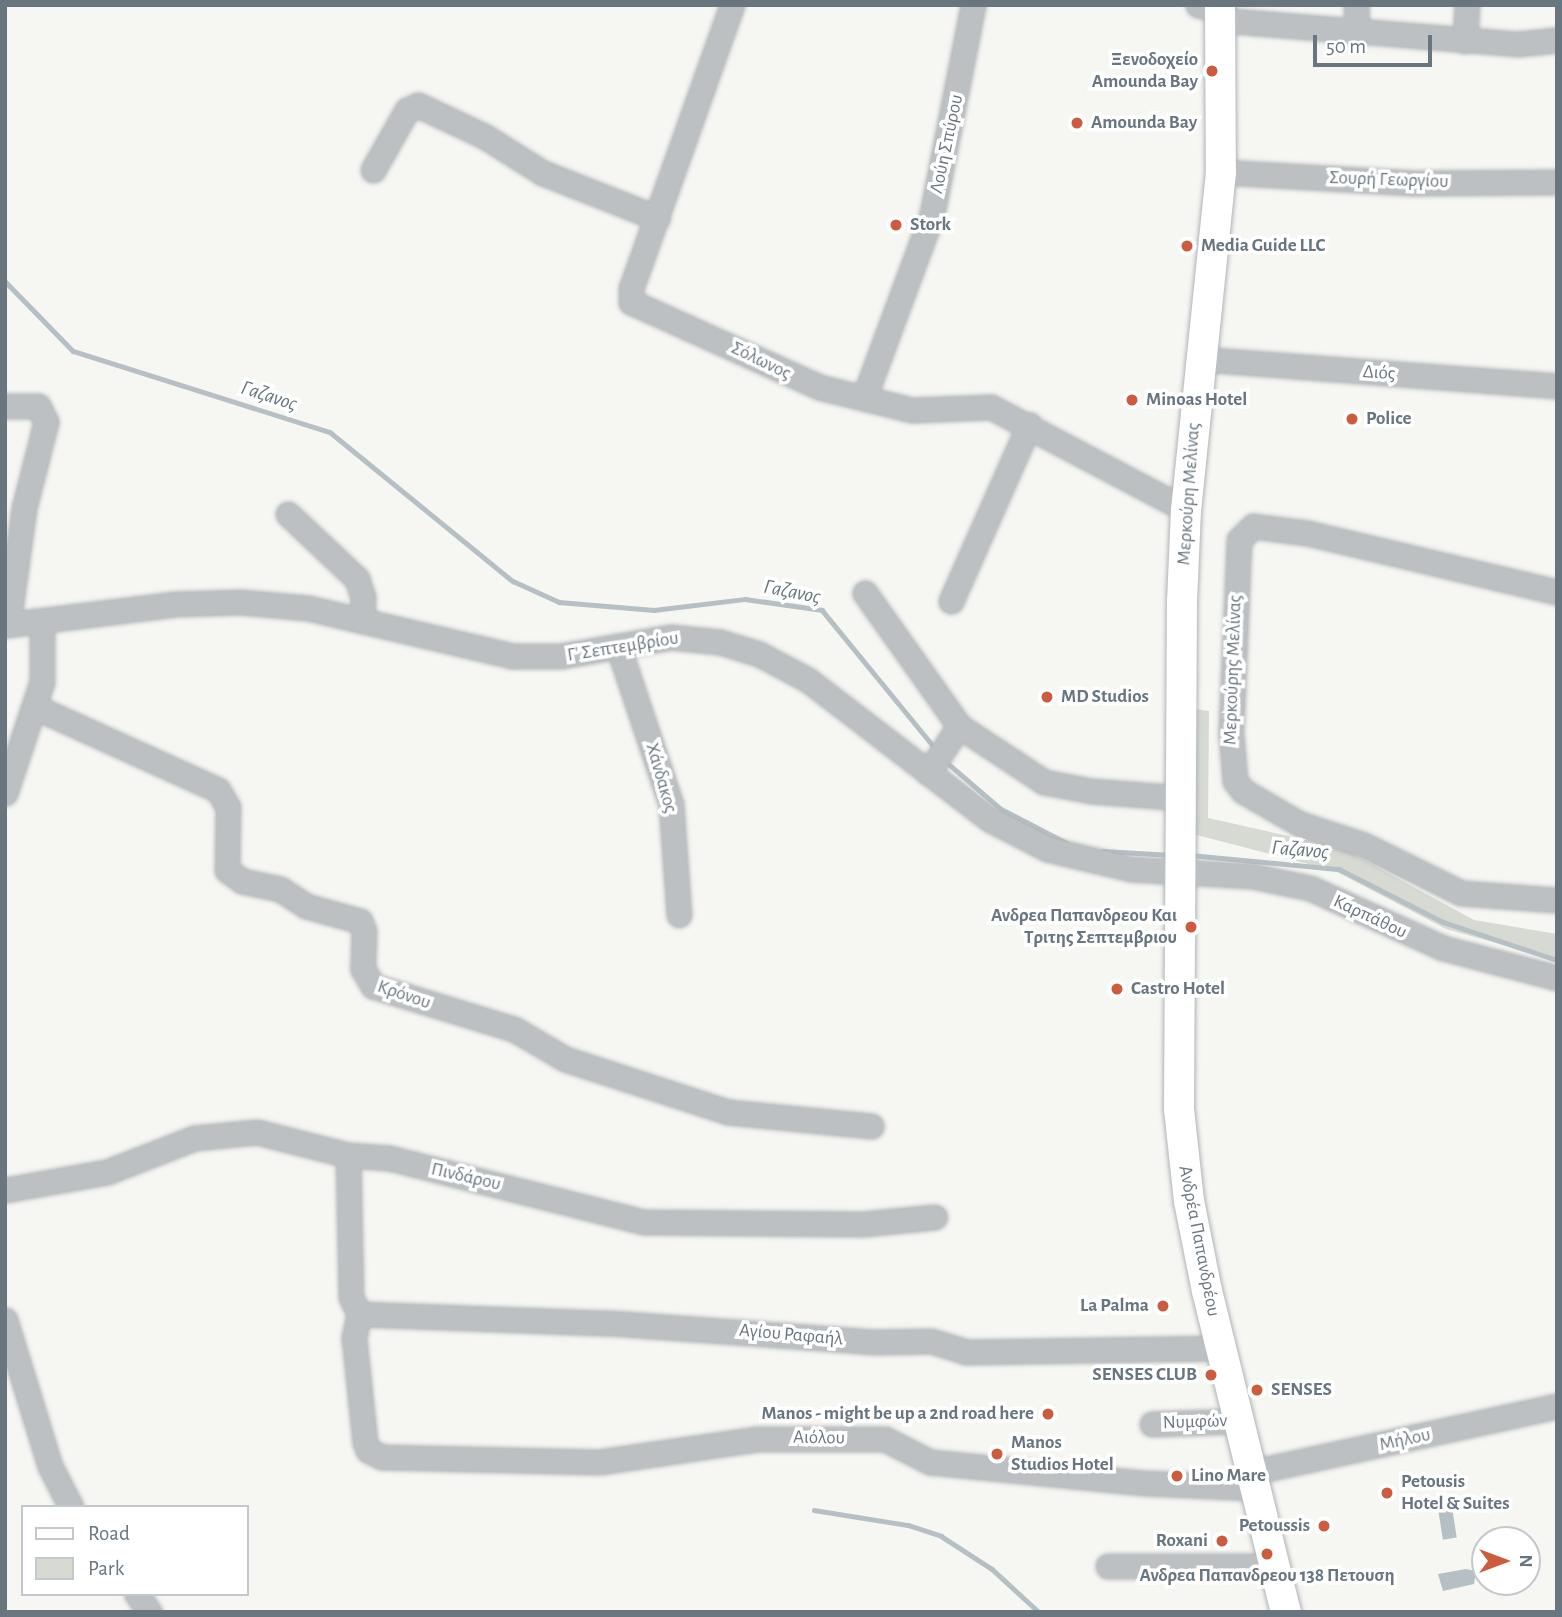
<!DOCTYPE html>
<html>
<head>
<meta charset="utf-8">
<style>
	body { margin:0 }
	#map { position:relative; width:1562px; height:1617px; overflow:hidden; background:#f6f6f3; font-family:"Alegreya Sans",sans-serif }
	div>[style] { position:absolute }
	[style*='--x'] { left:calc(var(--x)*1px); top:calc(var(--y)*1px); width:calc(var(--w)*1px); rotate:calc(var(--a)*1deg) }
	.green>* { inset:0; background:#d6dad3 }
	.water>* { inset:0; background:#b6c0c4; transform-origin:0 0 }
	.stream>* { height:4.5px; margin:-2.25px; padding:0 2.25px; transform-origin:2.25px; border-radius:2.25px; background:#b6c0c4 }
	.roads { filter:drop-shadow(0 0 2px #b0b4b7) drop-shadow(0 0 2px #b0b4b7) }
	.minor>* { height:23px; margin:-11.5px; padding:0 11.5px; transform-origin:11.5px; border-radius:11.5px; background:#bcc0c2 }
	.major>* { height:30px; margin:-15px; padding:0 15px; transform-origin:15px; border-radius:15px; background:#fff }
	.dots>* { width:19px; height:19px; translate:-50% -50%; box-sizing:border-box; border:4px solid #fff; border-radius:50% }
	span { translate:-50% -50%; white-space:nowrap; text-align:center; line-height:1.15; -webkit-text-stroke:7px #fff; paint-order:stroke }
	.poi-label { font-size:19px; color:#697680; font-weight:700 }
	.right { translate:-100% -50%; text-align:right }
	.left { translate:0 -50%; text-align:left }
	.street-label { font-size:19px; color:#697680 }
	.water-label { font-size:21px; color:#65777c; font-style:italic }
	.frame { position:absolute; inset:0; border:7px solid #697680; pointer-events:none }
	.legend { position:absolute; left:21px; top:1505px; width:228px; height:91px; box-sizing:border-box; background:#fff; border:2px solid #c3c8cc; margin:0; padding:9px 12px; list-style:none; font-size:21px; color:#697680 }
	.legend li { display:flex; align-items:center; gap:14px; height:35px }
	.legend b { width:35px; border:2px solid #c3c8cc }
	.north { position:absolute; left:1471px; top:1526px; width:70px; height:70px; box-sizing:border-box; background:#fff; border:2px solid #c3c8cc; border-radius:50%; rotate:90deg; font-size:19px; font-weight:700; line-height:28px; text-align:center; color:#697680 }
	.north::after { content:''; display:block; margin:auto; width:24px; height:32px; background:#cc5c3d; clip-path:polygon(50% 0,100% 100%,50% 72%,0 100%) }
	.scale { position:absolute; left:1313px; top:35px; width:119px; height:32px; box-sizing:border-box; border:4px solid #697680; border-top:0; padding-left:9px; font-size:21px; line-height:24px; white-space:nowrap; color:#697680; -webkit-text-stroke:5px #fff; paint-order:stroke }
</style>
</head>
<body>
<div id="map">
	<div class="green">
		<i style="clip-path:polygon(1189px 708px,1209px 711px,1208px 818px,1342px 848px,1474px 920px,1557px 934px,1557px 960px,1446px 929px,1335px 871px,1189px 833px)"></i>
	</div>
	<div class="water">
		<i style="left:1450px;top:1495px;width:43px;height:14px;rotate:81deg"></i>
		<i style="clip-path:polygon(1466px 1569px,1476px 1571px,1474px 1584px,1443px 1591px,1438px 1574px)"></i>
	</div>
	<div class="stream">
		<i style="--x:5;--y:281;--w:98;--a:45.8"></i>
		<i style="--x:73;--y:351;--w:269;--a:17.5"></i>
		<i style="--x:330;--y:432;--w:236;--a:39.2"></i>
		<i style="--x:513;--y:581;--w:51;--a:24.5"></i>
		<i style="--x:559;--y:602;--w:95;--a:4.8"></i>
		<i style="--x:654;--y:610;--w:92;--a:-6.9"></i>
		<i style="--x:745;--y:599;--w:78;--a:8.1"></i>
		<i style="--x:822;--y:610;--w:178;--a:50.7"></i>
		<i style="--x:944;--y:760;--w:75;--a:40.7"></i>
		<i style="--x:1001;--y:809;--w:74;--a:27.3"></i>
		<i style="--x:1103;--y:851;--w:68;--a:3.4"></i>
		<i style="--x:1190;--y:855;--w:150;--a:5.4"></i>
		<i style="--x:1339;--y:869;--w:117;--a:27"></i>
		<i style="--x:1443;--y:922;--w:120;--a:18.4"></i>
		<i style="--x:814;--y:1510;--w:95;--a:9.1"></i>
		<i style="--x:908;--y:1525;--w:35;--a:18"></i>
		<i style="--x:941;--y:1536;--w:61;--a:32.9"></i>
		<i style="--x:992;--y:1569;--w:64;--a:42.5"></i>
	</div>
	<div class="roads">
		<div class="minor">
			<i style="--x:732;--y:5;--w:300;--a:109.6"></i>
			<i style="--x:631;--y:288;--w:14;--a:90"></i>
			<i style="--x:631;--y:302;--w:206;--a:24.3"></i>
			<i style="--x:819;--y:387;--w:96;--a:13.9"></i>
			<i style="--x:912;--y:410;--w:79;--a:-2.2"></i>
			<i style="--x:991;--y:407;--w:221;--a:27.8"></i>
			<i style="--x:1198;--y:5;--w:23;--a:15"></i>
			<i style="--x:1356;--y:5;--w:25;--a:88"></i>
			<i style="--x:1220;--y:20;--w:298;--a:4.6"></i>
			<i style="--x:1517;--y:44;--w:40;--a:-5.7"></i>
			<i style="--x:1465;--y:41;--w:36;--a:-87"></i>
			<i style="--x:373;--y:170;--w:69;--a:-60.5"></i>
			<i style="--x:407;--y:110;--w:12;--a:-24"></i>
			<i style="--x:418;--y:105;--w:73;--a:25.2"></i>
			<i style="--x:484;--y:136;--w:70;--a:32.1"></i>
			<i style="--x:543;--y:173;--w:123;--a:21.5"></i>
			<i style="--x:1221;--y:172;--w:192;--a:3.3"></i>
			<i style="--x:1413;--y:183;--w:144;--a:-0.4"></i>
			<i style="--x:1200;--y:359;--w:358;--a:4.3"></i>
			<i style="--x:864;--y:398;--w:196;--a:-69.7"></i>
			<i style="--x:932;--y:214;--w:213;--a:-78.9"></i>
			<i style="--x:5;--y:406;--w:33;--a:0"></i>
			<i style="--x:38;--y:406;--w:18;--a:63"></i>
			<i style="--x:46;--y:422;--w:89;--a:104.3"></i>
			<i style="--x:24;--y:508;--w:118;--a:97.8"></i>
			<i style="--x:288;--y:514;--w:95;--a:43.3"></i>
			<i style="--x:357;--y:579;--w:19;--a:72"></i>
			<i style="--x:363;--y:597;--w:24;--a:92"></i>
			<i style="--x:1557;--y:592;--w:257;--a:-166.7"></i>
			<i style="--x:1307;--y:533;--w:54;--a:-172.6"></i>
			<i style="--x:1253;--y:526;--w:20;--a:135"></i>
			<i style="--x:1239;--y:540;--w:194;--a:92.4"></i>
			<i style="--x:1231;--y:734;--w:47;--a:85.1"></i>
			<i style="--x:1235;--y:781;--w:13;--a:51"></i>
			<i style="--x:1243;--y:791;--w:66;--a:30.1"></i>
			<i style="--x:1300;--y:824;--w:67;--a:18.2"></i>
			<i style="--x:1364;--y:845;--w:108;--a:26.3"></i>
			<i style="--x:1461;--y:893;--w:96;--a:4.2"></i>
			<i style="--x:865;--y:593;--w:163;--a:54.7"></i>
			<i style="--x:959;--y:726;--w:102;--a:33.4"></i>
			<i style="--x:1044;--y:782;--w:48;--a:10.8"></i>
			<i style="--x:1091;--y:791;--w:92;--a:4.4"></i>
			<i style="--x:951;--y:601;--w:193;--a:-66.1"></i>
			<i style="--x:5;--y:625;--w:172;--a:-7"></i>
			<i style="--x:176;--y:604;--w:64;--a:-1.8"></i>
			<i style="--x:240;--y:602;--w:68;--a:5"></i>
			<i style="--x:308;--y:608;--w:211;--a:13.2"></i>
			<i style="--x:513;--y:656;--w:48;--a:0"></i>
			<i style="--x:561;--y:656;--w:112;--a:-9.8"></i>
			<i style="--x:671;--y:637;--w:49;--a:5.8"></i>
			<i style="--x:720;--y:642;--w:41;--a:17.1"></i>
			<i style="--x:759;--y:654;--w:55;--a:28"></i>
			<i style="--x:808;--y:680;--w:228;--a:37.5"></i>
			<i style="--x:989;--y:819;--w:65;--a:27.3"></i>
			<i style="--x:1047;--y:849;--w:86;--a:13.4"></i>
			<i style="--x:1131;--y:869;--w:121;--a:3.3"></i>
			<i style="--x:1252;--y:876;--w:59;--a:11.7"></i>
			<i style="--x:1310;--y:888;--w:146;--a:24.3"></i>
			<i style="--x:1443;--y:948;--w:118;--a:14.7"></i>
			<i style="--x:618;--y:646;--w:167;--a:71.5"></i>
			<i style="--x:671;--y:804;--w:111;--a:85.9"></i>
			<i style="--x:35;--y:707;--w:201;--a:24.4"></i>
			<i style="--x:218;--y:790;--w:20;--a:60"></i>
			<i style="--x:228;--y:807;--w:63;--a:90.9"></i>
			<i style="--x:227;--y:870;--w:19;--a:36"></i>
			<i style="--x:242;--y:881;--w:39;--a:12"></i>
			<i style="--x:280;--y:889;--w:31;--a:33"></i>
			<i style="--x:306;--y:906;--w:56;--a:15.5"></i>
			<i style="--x:360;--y:921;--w:11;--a:68"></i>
			<i style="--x:364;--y:931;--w:38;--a:92"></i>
			<i style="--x:363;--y:969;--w:20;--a:60"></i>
			<i style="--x:373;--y:986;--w:147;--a:17"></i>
			<i style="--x:514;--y:1029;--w:59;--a:30.5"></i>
			<i style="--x:565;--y:1059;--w:171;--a:18"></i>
			<i style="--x:728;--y:1112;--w:144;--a:5.6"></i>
			<i style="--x:928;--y:773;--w:56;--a:-56.6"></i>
			<i style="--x:5;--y:793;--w:117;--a:-71.6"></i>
			<i style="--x:42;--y:682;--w:61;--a:-90"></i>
			<i style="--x:348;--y:1155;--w:142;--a:88.8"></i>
			<i style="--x:351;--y:1297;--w:19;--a:65"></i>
			<i style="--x:5;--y:1190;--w:104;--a:-10"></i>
			<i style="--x:107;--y:1172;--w:93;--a:-21.3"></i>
			<i style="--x:194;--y:1138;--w:63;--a:-5.4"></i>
			<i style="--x:257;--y:1132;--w:94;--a:14.2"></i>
			<i style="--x:348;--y:1155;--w:41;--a:4.2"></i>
			<i style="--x:389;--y:1158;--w:263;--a:14.1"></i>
			<i style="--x:644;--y:1222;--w:219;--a:0.5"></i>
			<i style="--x:863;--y:1224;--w:72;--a:-5.6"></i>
			<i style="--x:359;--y:1314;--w:25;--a:102"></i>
			<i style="--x:354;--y:1338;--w:105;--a:84"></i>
			<i style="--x:365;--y:1442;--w:9;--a:69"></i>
			<i style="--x:368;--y:1450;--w:16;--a:27"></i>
			<i style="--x:382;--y:1457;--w:217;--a:1.3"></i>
			<i style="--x:599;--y:1462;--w:159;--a:-8.3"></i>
			<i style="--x:756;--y:1439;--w:129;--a:0"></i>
			<i style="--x:885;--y:1439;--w:51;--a:27.1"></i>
			<i style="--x:930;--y:1462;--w:216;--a:5.6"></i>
			<i style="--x:1145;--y:1483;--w:112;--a:2.6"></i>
			<i style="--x:359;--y:1314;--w:251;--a:2.1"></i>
			<i style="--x:610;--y:1323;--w:267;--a:4.1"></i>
			<i style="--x:876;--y:1342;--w:55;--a:-1"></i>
			<i style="--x:931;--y:1341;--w:37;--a:17"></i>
			<i style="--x:966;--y:1352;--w:255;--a:-0.9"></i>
			<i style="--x:5;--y:1320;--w:153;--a:72.9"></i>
			<i style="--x:50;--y:1466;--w:46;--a:62.9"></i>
			<i style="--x:1152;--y:1424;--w:87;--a:-2"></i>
			<i style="--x:1252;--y:1472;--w:312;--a:-12.2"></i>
			<i style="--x:1108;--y:1566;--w:168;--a:0"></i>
			<i style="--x:137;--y:1594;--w:22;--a:56"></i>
		</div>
		<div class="major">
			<i style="--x:1220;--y:5;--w:167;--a:89.7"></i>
			<i style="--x:1221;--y:172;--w:340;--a:95.9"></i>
			<i style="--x:1186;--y:510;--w:92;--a:92.5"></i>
			<i style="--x:1182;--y:602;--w:507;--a:90.34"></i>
			<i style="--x:1179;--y:1109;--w:93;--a:83.8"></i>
			<i style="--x:1189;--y:1201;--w:92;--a:78.7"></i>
			<i style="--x:1207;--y:1291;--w:331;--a:76.2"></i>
		</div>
	</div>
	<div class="dots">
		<i style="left:1212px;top:71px;background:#cc5c3d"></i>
		<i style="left:1077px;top:123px;background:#cc5c3d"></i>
		<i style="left:896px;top:225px;background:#cc5c3d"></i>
		<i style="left:1187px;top:246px;background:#cc5c3d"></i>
		<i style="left:1132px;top:400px;background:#cc5c3d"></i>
		<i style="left:1352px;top:419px;background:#cc5c3d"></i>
		<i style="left:1047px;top:697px;background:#cc5c3d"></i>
		<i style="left:1191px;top:927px;background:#cc5c3d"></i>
		<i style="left:1117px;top:989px;background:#cc5c3d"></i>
		<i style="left:1163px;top:1306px;background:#cc5c3d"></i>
		<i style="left:1211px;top:1375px;background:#cc5c3d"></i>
		<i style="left:1257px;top:1390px;background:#cc5c3d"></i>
		<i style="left:1048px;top:1414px;background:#cc5c3d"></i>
		<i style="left:997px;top:1454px;background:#cc5c3d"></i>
		<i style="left:1177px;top:1476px;background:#cc5c3d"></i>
		<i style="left:1387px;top:1493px;background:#cc5c3d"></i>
		<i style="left:1324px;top:1526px;background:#cc5c3d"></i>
		<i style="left:1222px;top:1541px;background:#cc5c3d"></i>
		<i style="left:1267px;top:1554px;background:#cc5c3d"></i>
	</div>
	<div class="poi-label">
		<span class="right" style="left:1198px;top:71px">Ξενοδοχείο<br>Amounda Bay</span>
		<span class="left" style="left:1091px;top:123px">Amounda Bay</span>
		<span class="left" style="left:910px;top:225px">Stork</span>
		<span class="left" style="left:1201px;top:246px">Media Guide LLC</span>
		<span class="left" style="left:1146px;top:400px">Minoas Hotel</span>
		<span class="left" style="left:1366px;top:419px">Police</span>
		<span class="left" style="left:1061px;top:697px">MD Studios</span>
		<span class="right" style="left:1177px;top:927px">Ανδρεα Παπανδρεου Και<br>Τριτης Σεπτεμβριου</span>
		<span class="left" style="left:1131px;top:989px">Castro Hotel</span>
		<span class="right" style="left:1149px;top:1306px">La Palma</span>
		<span class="right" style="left:1197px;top:1375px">SENSES CLUB</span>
		<span class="left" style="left:1271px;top:1390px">SENSES</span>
		<span class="right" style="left:1034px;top:1414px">Manos - might be up a 2nd road here</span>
		<span class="left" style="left:1011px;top:1454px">Manos<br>Studios Hotel</span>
		<span class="left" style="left:1191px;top:1476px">Lino Mare</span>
		<span class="left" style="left:1401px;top:1493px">Petousis<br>Hotel &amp; Suites</span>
		<span class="right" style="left:1310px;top:1526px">Petoussis</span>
		<span class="right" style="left:1208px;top:1541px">Roxani</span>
		<span style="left:1267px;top:1576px">Ανδρεα Παπανδρεου 138 Πετουση</span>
	</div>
	<div class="street-label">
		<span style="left:947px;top:144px;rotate:-78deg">Λούη Σπύρου</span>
		<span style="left:1389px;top:180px;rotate:2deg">Σουρή Γεωργίου</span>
		<span style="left:761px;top:361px;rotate:26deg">Σόλωνος</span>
		<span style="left:1379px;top:373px;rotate:4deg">Διός</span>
		<span style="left:1189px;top:494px;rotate:-86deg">Μερκούρη Μελίνας</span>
		<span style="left:623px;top:647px;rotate:-9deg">Γ' Σεπτεμβρίου</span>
		<span style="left:1233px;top:670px;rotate:-88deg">Μερκούρης Μελίνας</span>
		<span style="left:661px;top:778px;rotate:74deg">Χάνδακος</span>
		<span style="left:1370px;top:917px;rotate:25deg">Καρπάθου</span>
		<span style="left:404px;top:995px;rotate:19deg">Κρόνου</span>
		<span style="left:466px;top:1177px;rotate:13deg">Πινδάρου</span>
		<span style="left:1199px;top:1241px;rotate:79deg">Ανδρέα Παπανδρέου</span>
		<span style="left:791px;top:1335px;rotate:5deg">Αγίου Ραφαήλ</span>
		<span style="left:1195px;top:1422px;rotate:-2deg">Νυμφών</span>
		<span style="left:819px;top:1438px;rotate:1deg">Αιόλου</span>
		<span style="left:1405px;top:1440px;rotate:-12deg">Μήλου</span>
	</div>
	<div class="water-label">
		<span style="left:269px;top:396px;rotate:18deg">Γαζανος</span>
		<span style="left:792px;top:592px;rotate:11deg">Γαζανος</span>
		<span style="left:1300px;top:850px;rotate:5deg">Γαζανος</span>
	</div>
	<div class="frame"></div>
	<ul class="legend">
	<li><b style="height:9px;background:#fff"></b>Road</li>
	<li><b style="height:19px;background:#d6dad3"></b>Park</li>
	</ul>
	<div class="north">N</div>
	<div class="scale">50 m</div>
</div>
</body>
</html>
